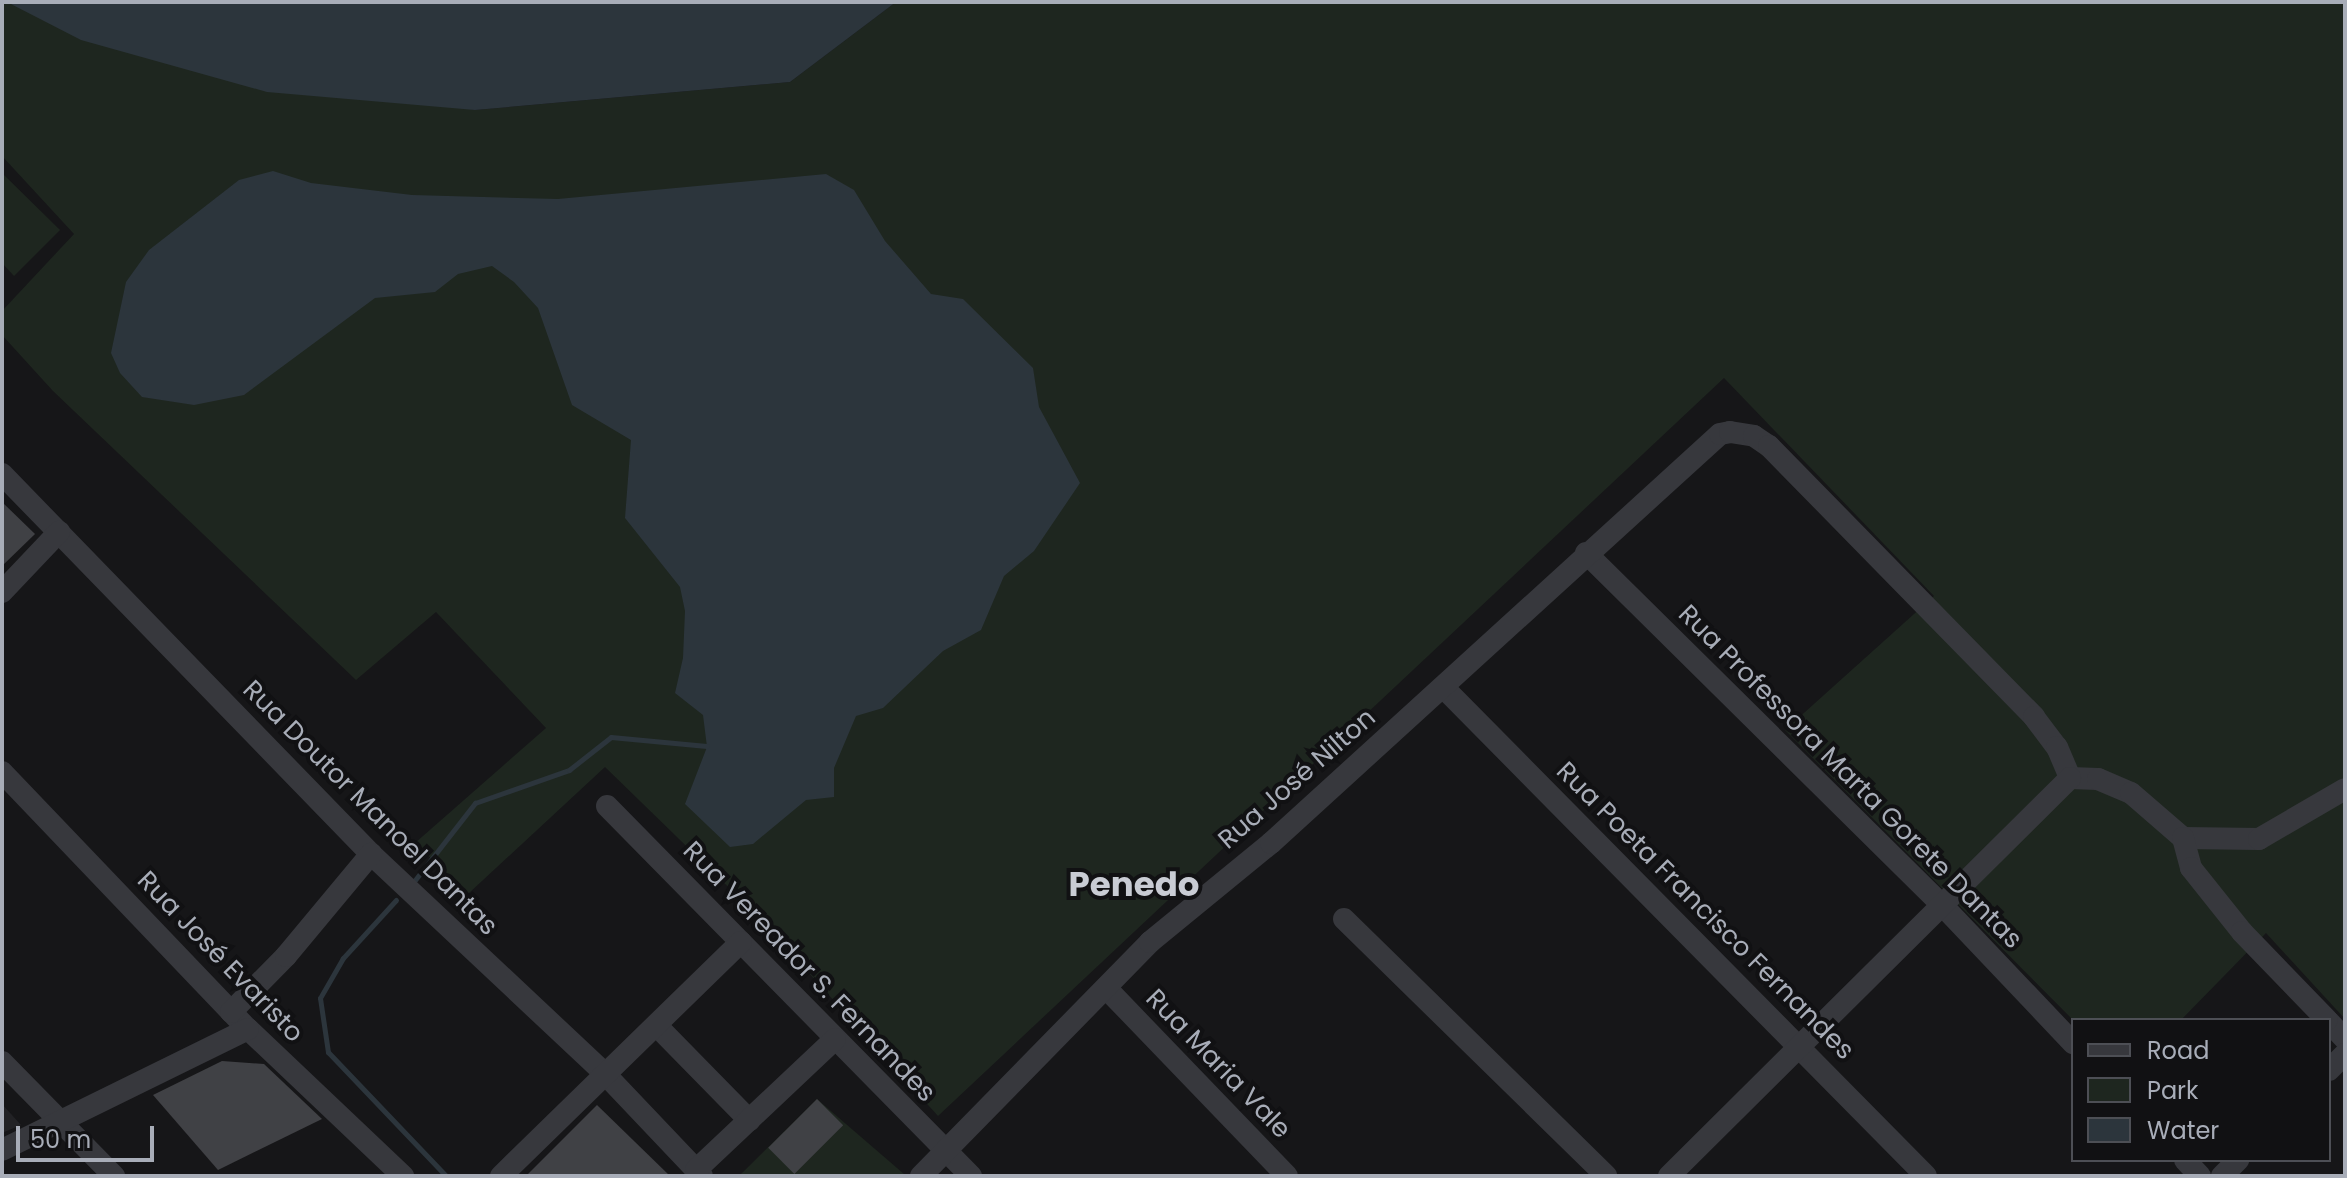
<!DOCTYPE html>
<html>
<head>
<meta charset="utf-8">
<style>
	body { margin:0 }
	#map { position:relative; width:2347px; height:1178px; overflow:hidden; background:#161618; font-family:Poppins,sans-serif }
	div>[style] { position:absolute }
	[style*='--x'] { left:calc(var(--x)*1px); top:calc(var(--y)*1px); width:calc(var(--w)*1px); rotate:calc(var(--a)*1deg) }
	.built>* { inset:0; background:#222225 }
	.green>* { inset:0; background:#1e261f }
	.water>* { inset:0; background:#2c353c }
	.stream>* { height:5px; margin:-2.5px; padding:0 2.5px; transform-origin:2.5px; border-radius:2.5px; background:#2c353c }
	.building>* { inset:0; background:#404145; transform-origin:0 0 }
	.minor>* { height:22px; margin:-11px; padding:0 11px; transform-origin:11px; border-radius:11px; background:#37383d }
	span { translate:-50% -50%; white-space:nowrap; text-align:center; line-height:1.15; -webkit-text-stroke:8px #111113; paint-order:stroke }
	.street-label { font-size:26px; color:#a8adb8 }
	.district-label { font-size:34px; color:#c9ccd4; font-weight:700 }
	.frame { position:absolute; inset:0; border:4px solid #a8adb8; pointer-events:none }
	.legend { position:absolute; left:2071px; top:1018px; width:260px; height:144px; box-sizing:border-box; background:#111113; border:2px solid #4d4f55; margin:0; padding:10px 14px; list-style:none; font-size:24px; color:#a8adb8 }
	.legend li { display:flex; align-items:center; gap:16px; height:40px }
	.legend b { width:40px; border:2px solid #4d4f55 }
	.scale { position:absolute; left:16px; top:1126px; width:138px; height:36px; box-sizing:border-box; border:4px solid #a8adb8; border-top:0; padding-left:10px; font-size:24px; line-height:28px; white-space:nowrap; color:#a8adb8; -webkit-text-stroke:6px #111113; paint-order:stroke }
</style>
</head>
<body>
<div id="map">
	<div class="built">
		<i style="clip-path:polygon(2px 1104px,21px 1125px,2px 1133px)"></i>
	</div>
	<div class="green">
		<i style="clip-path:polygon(2px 2px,475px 110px,790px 82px,896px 2px,2345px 2px,2345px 1019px,2266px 933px,2181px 1020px,2073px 1020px,1785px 730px,1934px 596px,1724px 378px,938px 1116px,752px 910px,605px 767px,468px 894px,415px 843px,546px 728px,436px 612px,356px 680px,53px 391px,2px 335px,2px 311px,74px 234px,2px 156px)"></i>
		<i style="clip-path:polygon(2px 173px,60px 230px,14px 276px,2px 263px)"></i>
		<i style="clip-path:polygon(817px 1099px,904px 1174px,739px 1176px)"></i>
	</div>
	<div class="water">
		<i style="clip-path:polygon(7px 2px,896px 2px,790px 82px,475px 110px,267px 92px,81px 40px)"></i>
		<i style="clip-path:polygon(273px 171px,311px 183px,412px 195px,558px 199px,826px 174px,854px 190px,885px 241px,931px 294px,963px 299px,1033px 368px,1039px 407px,1080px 483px,1034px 551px,1004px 576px,981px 630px,943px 651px,883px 708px,856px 716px,834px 768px,834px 797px,806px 800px,753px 844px,730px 847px,685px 804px,707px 747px,703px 715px,675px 693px,683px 658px,685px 611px,680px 587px,625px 518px,631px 440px,572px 405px,538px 308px,514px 282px,492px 266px,458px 274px,435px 292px,375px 298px,244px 395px,194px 405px,142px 397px,120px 373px,111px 353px,126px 282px,149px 250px,239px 180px)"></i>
	</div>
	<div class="stream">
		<i style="--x:415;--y:880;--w:98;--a:-52.1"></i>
		<i style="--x:475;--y:803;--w:100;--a:-19.3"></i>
		<i style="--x:569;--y:770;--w:53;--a:-38.2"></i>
		<i style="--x:611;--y:737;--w:96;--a:5.4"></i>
		<i style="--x:396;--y:900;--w:79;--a:132.4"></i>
		<i style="--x:343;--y:958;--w:46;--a:119.9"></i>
		<i style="--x:320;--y:998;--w:55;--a:81.6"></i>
		<i style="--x:328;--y:1052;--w:171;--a:46.4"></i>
	</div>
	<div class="building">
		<i style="clip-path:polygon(2px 502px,35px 534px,2px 566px)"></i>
		<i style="clip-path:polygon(222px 1061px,264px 1064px,322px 1119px,218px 1170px,153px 1095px)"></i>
		<i style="left:817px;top:1099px;width:37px;height:69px;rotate:45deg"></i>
		<i style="clip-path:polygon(597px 1105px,670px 1176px,526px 1176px)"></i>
	</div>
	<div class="minor">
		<i style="--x:2;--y:474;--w:530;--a:45.84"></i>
		<i style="--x:371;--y:854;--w:324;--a:43.2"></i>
		<i style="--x:607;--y:1076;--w:138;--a:46.5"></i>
		<i style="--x:1586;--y:553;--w:502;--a:44.68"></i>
		<i style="--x:1943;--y:906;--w:189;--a:46.5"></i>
		<i style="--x:2;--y:592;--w:83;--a:-46.5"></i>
		<i style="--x:1443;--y:687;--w:687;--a:45.35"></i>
		<i style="--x:2;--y:772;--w:356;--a:46.3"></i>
		<i style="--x:248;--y:1029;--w:214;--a:43.5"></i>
		<i style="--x:607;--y:806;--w:519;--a:45.47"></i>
		<i style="--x:2183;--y:838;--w:76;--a:0.8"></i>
		<i style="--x:2259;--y:839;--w:99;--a:-30.2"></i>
		<i style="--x:1344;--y:919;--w:367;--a:44.4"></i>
		<i style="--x:1108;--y:990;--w:258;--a:46.1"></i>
		<i style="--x:231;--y:1012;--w:78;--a:-45.5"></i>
		<i style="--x:286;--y:956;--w:133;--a:-50.2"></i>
		<i style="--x:2329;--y:1022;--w:23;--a:47"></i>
		<i style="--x:657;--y:1026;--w:132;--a:45.6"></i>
		<i style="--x:2;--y:1062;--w:160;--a:45.5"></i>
		<i style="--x:2329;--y:1070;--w:23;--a:-45"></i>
		<i style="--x:2;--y:1150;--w:274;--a:-26.2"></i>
		<i style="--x:2185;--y:1160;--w:22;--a:47"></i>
		<i style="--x:696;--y:1170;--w:191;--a:-43.3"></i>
		<i style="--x:501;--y:1176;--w:335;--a:-44.3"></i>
		<i style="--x:921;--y:1176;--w:327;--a:-45.6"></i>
		<i style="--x:1150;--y:942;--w:156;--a:-39.3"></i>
		<i style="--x:1271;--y:843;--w:607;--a:-42.33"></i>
		<i style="--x:1720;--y:434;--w:10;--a:-11"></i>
		<i style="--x:1730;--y:432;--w:24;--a:9"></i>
		<i style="--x:1754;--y:436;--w:18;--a:34"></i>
		<i style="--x:1769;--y:446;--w:379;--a:45.6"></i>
		<i style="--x:2034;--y:717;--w:38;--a:53"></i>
		<i style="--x:2057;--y:747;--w:34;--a:67"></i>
		<i style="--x:2070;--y:778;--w:28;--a:2"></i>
		<i style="--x:2098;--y:779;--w:36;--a:23"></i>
		<i style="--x:2131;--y:793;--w:69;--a:40.9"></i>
		<i style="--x:2183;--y:838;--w:31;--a:75"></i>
		<i style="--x:2191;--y:868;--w:82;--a:51.4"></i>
		<i style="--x:2242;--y:932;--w:122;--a:46"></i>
		<i style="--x:1669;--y:1176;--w:565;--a:-44.78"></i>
		<i style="--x:2222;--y:1176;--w:23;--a:-45"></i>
	</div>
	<div class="street-label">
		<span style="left:1850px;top:777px;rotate:45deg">Rua Professora Marta Gorete Dantas</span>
		<span style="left:1297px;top:779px;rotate:-41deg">Rua José Nilton</span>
		<span style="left:370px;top:808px;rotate:45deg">Rua Doutor Manoel Dantas</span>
		<span style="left:1705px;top:911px;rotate:45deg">Rua Poeta Francisco Fernandes</span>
		<span style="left:220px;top:957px;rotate:46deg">Rua José Evaristo</span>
		<span style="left:809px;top:972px;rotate:46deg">Rua Vereador S. Fernandes</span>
		<span style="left:1218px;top:1064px;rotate:46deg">Rua Maria Vale</span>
	</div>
	<div class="district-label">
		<span style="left:1134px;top:885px">Penedo</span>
	</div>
	<div class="frame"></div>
	<ul class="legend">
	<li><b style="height:10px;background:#37383d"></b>Road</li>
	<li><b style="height:22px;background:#1e261f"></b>Park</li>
	<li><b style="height:22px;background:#2c353c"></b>Water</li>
	</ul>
	<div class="scale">50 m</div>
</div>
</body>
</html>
